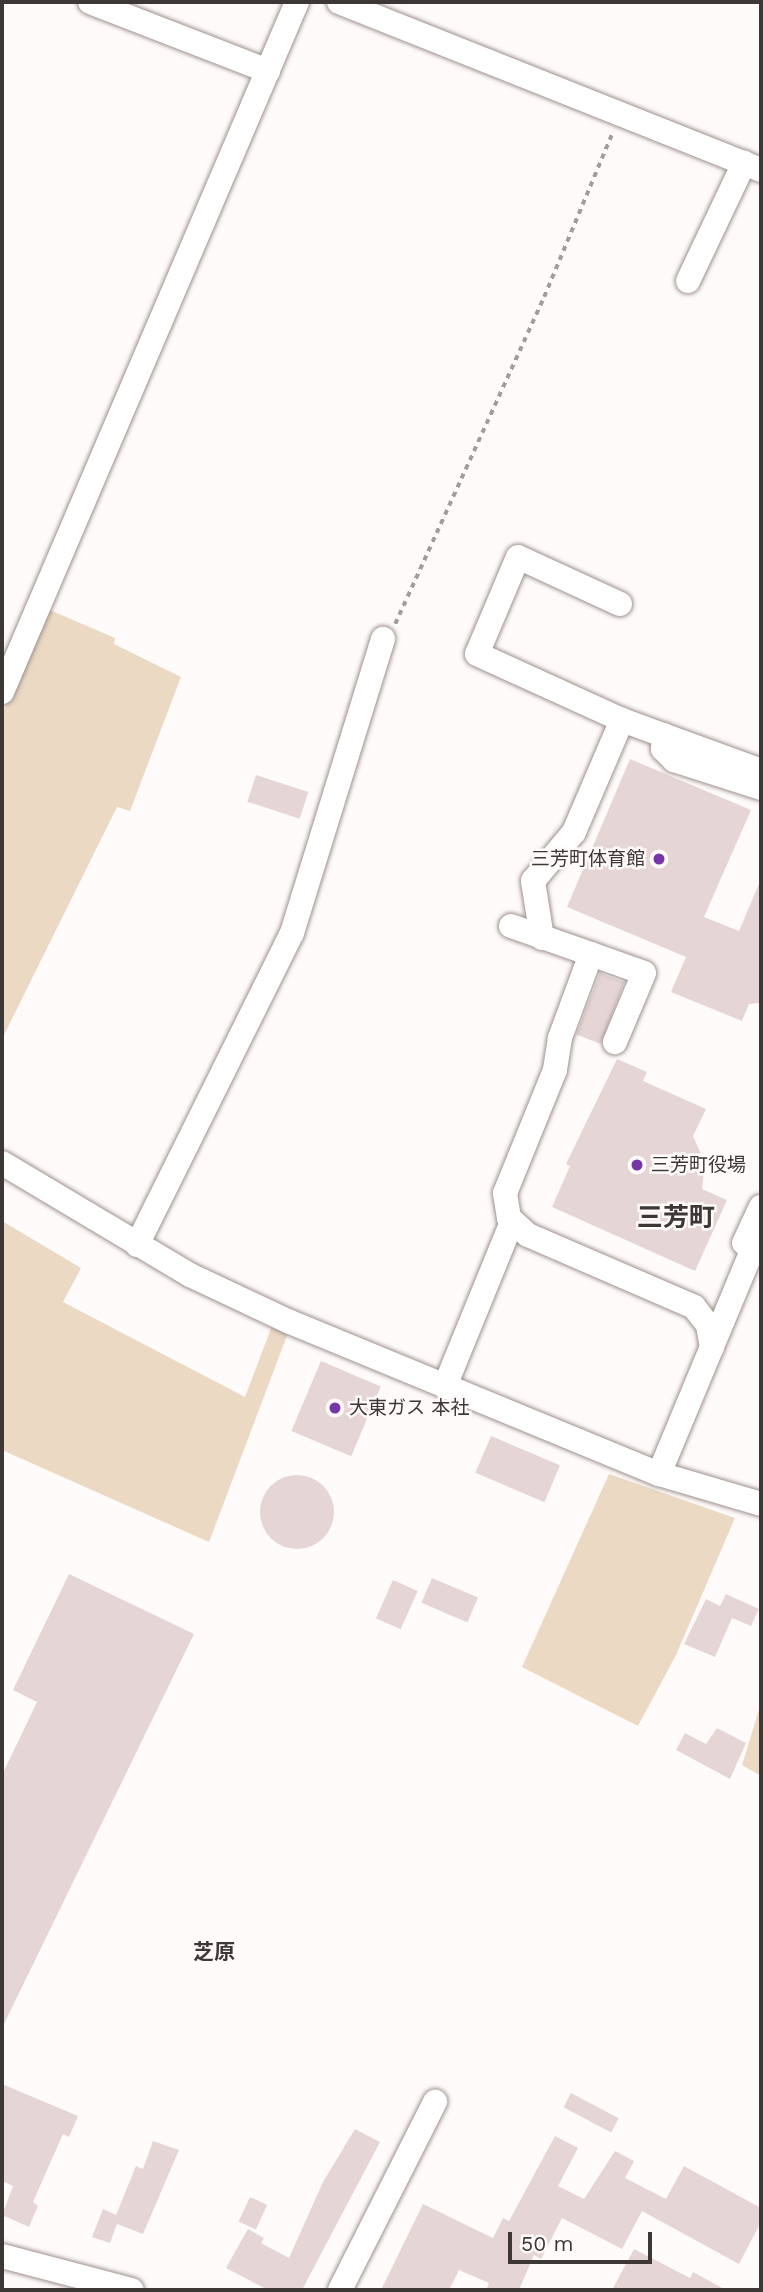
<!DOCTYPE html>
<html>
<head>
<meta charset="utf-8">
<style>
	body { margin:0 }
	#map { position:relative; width:763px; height:2292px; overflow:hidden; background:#fefbfa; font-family:"Work Sans","Noto Sans JP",sans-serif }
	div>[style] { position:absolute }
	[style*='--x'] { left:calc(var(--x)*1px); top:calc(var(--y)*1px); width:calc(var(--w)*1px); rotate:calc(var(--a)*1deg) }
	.green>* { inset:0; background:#ebd9c3 }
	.building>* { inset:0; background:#e5d6d5; transform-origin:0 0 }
	.round { border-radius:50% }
	.path>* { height:3.5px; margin-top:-1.75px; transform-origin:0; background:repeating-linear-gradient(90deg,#a19d9c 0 5px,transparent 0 10px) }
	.roads { filter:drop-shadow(0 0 2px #9e918d) drop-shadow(0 0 2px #9e918d) }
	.minor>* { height:24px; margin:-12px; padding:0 12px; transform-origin:12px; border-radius:12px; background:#fff }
	.dots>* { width:19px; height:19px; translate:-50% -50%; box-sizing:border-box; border:4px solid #fefbfa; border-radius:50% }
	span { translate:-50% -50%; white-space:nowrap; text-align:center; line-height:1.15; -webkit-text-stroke:5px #fefbfa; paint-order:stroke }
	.poi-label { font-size:19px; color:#3d3736 }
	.right { translate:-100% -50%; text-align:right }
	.left { translate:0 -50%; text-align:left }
	.neighbourhood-label { font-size:21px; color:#3d3736; font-weight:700 }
	.district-label { font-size:26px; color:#3d3736; font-weight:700 }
	.frame { position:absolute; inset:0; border:4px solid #3d3736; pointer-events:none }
	.scale { position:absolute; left:508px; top:2232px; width:144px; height:32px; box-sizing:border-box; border:4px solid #3d3736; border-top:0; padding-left:9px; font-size:21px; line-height:24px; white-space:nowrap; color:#3d3736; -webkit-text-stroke:5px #fefbfa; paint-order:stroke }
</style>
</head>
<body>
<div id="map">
	<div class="green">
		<i style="clip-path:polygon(45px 608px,115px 638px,114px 644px,181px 677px,130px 811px,117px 807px,2px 1039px,2px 715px)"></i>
		<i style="clip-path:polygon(2px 1221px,81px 1268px,63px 1302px,245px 1397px,272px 1326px,288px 1333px,209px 1542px,2px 1450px)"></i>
		<i style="clip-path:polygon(609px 1474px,735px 1518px,676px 1655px,638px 1726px,522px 1667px)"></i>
		<i style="clip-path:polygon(761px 1703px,761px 1776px,742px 1765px)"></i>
	</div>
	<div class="building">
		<i style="clip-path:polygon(630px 759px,751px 810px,704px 917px,739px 931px,761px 879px,761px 1003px,749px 1004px,742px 1021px,671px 992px,686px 957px,567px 907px)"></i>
		<i style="left:256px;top:775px;width:55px;height:28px;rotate:18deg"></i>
		<i style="left:600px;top:973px;width:26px;height:66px;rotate:21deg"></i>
		<i style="clip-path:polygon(617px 1059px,647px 1072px,643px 1081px,706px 1109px,693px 1136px,705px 1163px,702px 1189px,727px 1200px,695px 1271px,552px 1207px,570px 1166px,566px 1164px)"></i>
		<i style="left:321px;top:1361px;width:65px;height:76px;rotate:23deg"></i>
		<i style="left:491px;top:1436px;width:75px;height:40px;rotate:23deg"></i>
		<i class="round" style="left:260px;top:1475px;width:74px;height:74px"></i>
		<i style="clip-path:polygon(69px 1574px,194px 1634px,2px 2028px,2px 1775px,37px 1702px,13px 1690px)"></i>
		<i style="left:432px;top:1578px;width:50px;height:27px;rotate:23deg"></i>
		<i style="left:393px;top:1580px;width:27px;height:42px;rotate:24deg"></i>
		<i style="clip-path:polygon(726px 1594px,759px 1609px,751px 1626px,732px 1618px,715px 1657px,684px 1644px,706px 1599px,720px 1606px)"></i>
		<i style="clip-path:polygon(717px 1728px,746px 1743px,730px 1779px,676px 1750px,685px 1733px,706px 1744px)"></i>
		<i style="clip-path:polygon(2px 2084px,78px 2116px,69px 2137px,63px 2134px,33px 2202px,38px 2206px,29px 2227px,2px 2215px,13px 2186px,2px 2181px)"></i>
		<i style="left:571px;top:2093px;width:54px;height:16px;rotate:28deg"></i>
		<i style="clip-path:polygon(355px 2129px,380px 2142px,302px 2290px,268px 2290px,226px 2268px,248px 2229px,264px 2238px,261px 2243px,289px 2258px,323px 2182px)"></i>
		<i style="clip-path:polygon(555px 2136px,578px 2148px,558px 2186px,584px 2199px,615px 2151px,634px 2161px,625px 2178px,666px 2199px,684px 2166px,761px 2208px,761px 2222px,739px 2264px,642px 2211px,622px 2249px,562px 2218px,541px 2259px,534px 2255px,519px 2290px,486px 2290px,489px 2283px,459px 2270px,449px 2290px,381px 2290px,423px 2204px,493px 2238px,503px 2218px,509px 2221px)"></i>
		<i style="clip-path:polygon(153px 2141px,179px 2150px,143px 2234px,117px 2224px,110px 2243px,92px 2237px,103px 2209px,116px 2215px,136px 2166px,143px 2169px)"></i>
		<i style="left:250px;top:2197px;width:19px;height:27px;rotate:25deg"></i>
		<i style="clip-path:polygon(634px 2249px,690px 2278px,693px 2272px,726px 2290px,612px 2290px)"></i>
	</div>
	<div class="path">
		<i style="--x:395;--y:624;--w:359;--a:-65.5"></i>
		<i style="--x:544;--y:297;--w:180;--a:-67.4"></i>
	</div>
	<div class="roads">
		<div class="minor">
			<i style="--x:90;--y:2;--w:191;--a:21.2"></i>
			<i style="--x:339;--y:2;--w:454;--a:21.7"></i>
			<i style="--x:688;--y:281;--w:131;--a:-64.6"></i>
			<i style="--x:620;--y:604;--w:112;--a:-155.3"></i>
			<i style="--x:518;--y:557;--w:105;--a:112.9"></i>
			<i style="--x:477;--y:654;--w:159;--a:24.5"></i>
			<i style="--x:622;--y:720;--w:148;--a:20.1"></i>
			<i style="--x:2;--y:692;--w:750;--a:-66.85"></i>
			<i style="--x:664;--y:735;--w:14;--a:94"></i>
			<i style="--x:663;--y:749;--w:16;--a:45"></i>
			<i style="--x:674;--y:760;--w:91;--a:17.8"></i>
			<i style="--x:511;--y:926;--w:85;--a:19.3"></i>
			<i style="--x:591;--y:954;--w:90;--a:110.3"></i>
			<i style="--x:560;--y:1038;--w:32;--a:99"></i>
			<i style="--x:555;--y:1070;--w:133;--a:112.1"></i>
			<i style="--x:505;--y:1193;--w:25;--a:81"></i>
			<i style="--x:509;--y:1218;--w:25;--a:42"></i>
			<i style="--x:528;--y:1235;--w:181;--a:23.4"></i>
			<i style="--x:694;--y:1307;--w:23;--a:52"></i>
			<i style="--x:708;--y:1325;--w:23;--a:80"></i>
			<i style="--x:542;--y:938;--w:58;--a:-99"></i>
			<i style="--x:533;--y:881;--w:64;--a:-50.1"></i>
			<i style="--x:574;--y:832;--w:122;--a:-66.8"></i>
			<i style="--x:591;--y:954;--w:56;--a:19.7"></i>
			<i style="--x:644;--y:973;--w:75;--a:112.8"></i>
			<i style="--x:2;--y:1163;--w:219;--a:30.8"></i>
			<i style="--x:190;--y:1275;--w:110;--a:25.2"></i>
			<i style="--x:290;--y:1322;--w:399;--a:22.4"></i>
			<i style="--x:659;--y:1474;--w:106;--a:16.4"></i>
			<i style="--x:744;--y:1243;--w:40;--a:-65"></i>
			<i style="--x:137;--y:1245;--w:348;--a:-63.6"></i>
			<i style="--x:292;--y:933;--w:308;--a:-72.8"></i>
			<i style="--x:445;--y:1386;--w:177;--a:-67.8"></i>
			<i style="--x:659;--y:1474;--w:265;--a:-67.4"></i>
			<i style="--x:2;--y:2256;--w:134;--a:14.7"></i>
			<i style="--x:340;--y:2290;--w:211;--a:-63.2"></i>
		</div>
	</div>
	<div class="dots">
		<i style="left:659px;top:859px;background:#7635a9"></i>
		<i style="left:637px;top:1165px;background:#7635a9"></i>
		<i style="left:335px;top:1408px;background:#7635a9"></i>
	</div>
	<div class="poi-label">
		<span class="right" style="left:645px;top:859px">三芳町体育館</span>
		<span class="left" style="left:651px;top:1165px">三芳町役場</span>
		<span class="left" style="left:349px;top:1408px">大東ガス 本社</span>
	</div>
	<div class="neighbourhood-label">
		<span style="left:214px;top:1952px">芝原</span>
	</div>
	<div class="district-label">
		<span style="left:676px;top:1218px">三芳町</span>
	</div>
	<div class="frame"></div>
	<div class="scale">50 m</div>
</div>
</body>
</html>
